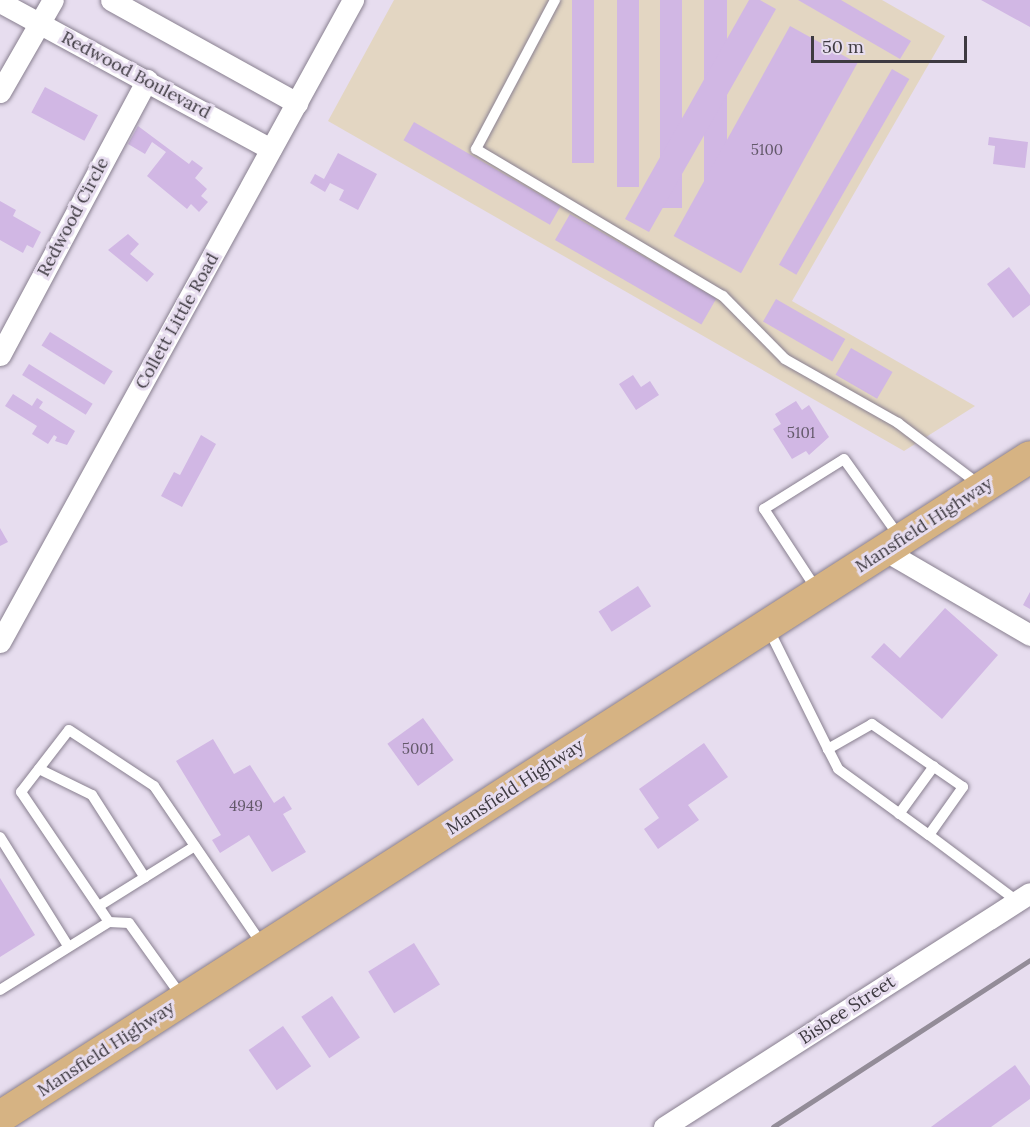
<!DOCTYPE html>
<html>
<head>
<meta charset="utf-8">
<style>
	body { margin:0 }
	#map { position:relative; width:1030px; height:1127px; overflow:hidden; background:#e7ddef; font-family:Lora,serif }
	div>[style] { position:absolute }
	[style*='--x'] { left:calc(var(--x)*1px); top:calc(var(--y)*1px); width:calc(var(--w)*1px); rotate:calc(var(--a)*1deg) }
	.industrial>* { inset:0; background:#e3d6c2 }
	.building>* { inset:0; background:#d1b7e4; transform-origin:0 0 }
	.roads { filter:drop-shadow(0 0 2px #898090) drop-shadow(0 0 2px #898090) }
	.lane>* { height:10px; margin:-5px; padding:0 5px; transform-origin:5px; border-radius:5px; background:#fff }
	.street>* { height:21px; margin:-10.5px; padding:0 10.5px; transform-origin:10.5px; border-radius:10.5px; background:#fff }
	.primary>* { height:32px; margin:-16px; padding:0 16px; transform-origin:16px; border-radius:16px; background:#d6b383 }
	.rail>* { height:4.5px; margin:-2.25px; padding:0 2.25px; transform-origin:2.25px; border-radius:2.25px; background:#938c98 }
	span { translate:-50% -50%; white-space:nowrap; text-align:center; line-height:1.15; -webkit-text-stroke:6px #e7ddef; paint-order:stroke }
	.number-label { font-size:15px; color:#63596a }
	.number-label span { -webkit-text-stroke-width:0 }
	.street-label { font-size:18px; color:#3e3a41 }
	.scale { position:absolute; left:811px; top:36px; width:156px; height:27px; box-sizing:border-box; border:3px solid #3e3a41; border-top:0; padding-left:8px; font-size:18px; line-height:21px; white-space:nowrap; color:#3e3a41; -webkit-text-stroke:4px #e7ddef; paint-order:stroke }
</style>
</head>
<body>
<div id="map">
	<div class="industrial">
		<i style="clip-path:polygon(394px 0,882px 0,945px 36px,792px 301px,975px 406px,904px 451px,328px 121px)"></i>
	</div>
	<div class="building">
		<i style="left:572px;top:0;width:22px;height:163px"></i>
		<i style="left:617px;top:0;width:22px;height:187px"></i>
		<i style="left:660px;top:0;width:22px;height:208px"></i>
		<i style="left:704px;top:0;width:23px;height:229px"></i>
		<i style="clip-path:polygon(749px 0,760px 0,776px 9px,649px 232px,625px 219px)"></i>
		<i style="clip-path:polygon(798px 0,841px 0,911px 41px,900px 59px)"></i>
		<i style="clip-path:polygon(981px 0,1030px 0,1030px 27px)"></i>
		<i style="left:790px;top:26px;width:77px;height:240px;rotate:29deg"></i>
		<i style="left:892px;top:69px;width:20px;height:226px;rotate:30deg"></i>
		<i style="left:45px;top:87px;width:60px;height:29px;rotate:28deg"></i>
		<i style="left:414px;top:122px;width:169px;height:21px;rotate:30deg"></i>
		<i style="clip-path:polygon(138px 126px,189px 164px,192px 160px,203px 168px,195px 178px,207px 189px,201px 196px,208px 202px,199px 212px,191px 204px,187px 209px,147px 176px,166px 152px,152px 142px,145px 154px,128px 144px)"></i>
		<i style="clip-path:polygon(989px 137px,1028px 142px,1025px 168px,993px 164px,995px 146px,988px 145px)"></i>
		<i style="clip-path:polygon(338px 153px,377px 174px,358px 210px,339px 200px,344px 190px,330px 183px,325px 192px,310px 183px,315px 174px,324px 179px)"></i>
		<i style="clip-path:polygon(0 201px,16px 210px,13px 216px,41px 232px,33px 248px,27px 245px,23px 253px,0 240px)"></i>
		<i style="left:570px;top:214px;width:169px;height:30px;rotate:30deg"></i>
		<i style="clip-path:polygon(128px 234px,139px 244px,130px 254px,154px 274px,147px 282px,108px 250px)"></i>
		<i style="clip-path:polygon(1009px 267px,1030px 295px,1030px 305px,1013px 318px,987px 284px)"></i>
		<i style="left:776px;top:299px;width:80px;height:26px;rotate:30deg"></i>
		<i style="left:50px;top:332px;width:74px;height:16px;rotate:32deg"></i>
		<i style="left:851px;top:348px;width:48px;height:31px;rotate:30deg"></i>
		<i style="left:29px;top:364px;width:75px;height:13px;rotate:32deg"></i>
		<i style="clip-path:polygon(633px 375px,641px 387px,650px 381px,659px 395px,636px 410px,619px 384px)"></i>
		<i style="clip-path:polygon(13px 394px,32px 406px,37px 398px,43px 402px,39px 408px,75px 431px,67px 445px,55px 441px,57px 437px,54px 435px,48px 444px,32px 434px,37px 426px,5px 406px)"></i>
		<i style="clip-path:polygon(796px 401px,802px 410px,809px 405px,829px 437px,809px 455px,806px 451px,792px 459px,773px 429px,781px 424px,775px 414px)"></i>
		<i style="clip-path:polygon(201px 435px,216px 444px,182px 507px,161px 496px,174px 472px,180px 475px)"></i>
		<i style="clip-path:polygon(0 528px,8px 542px,0 546px)"></i>
		<i style="left:638px;top:586px;width:24px;height:47px;rotate:57deg"></i>
		<i style="clip-path:polygon(1030px 592px,1030px 609px,1023px 605px)"></i>
		<i style="clip-path:polygon(945px 608px,998px 655px,942px 719px,871px 657px,884px 643px,900px 658px)"></i>
		<i style="left:423px;top:718px;width:52px;height:44px;rotate:54deg"></i>
		<i style="clip-path:polygon(213px 739px,234px 774px,250px 765px,274px 803px,284px 796px,292px 809px,283px 814px,306px 852px,272px 872px,249px 835px,220px 853px,212px 840px,221px 835px,176px 761px)"></i>
		<i style="clip-path:polygon(704px 743px,728px 777px,688px 805px,699px 820px,658px 849px,644px 829px,659px 818px,639px 789px)"></i>
		<i style="clip-path:polygon(0 878px,35px 935px,0 957px)"></i>
		<i style="left:414px;top:943px;width:49px;height:54px;rotate:58deg"></i>
		<i style="left:332px;top:996px;width:50px;height:37px;rotate:56deg"></i>
		<i style="left:283px;top:1026px;width:49px;height:42px;rotate:55deg"></i>
		<i style="clip-path:polygon(1015px 1065px,1030px 1086px,1030px 1099px,991px 1127px,931px 1127px)"></i>
	</div>
	<div class="roads">
		<div class="lane">
			<i style="--x:555;--y:0;--w:169;--a:117.9"></i>
			<i style="--x:476;--y:149;--w:287;--a:30.8"></i>
			<i style="--x:723;--y:296;--w:88;--a:45.5"></i>
			<i style="--x:785;--y:359;--w:130;--a:29.5"></i>
			<i style="--x:898;--y:423;--w:103;--a:37.1"></i>
			<i style="--x:817;--y:590;--w:97;--a:-123.2"></i>
			<i style="--x:764;--y:509;--w:94;--a:-32"></i>
			<i style="--x:844;--y:459;--w:95;--a:54.5"></i>
			<i style="--x:768;--y:628;--w:135;--a:63.6"></i>
			<i style="--x:828;--y:749;--w:22;--a:63"></i>
			<i style="--x:838;--y:769;--w:112;--a:36"></i>
			<i style="--x:929;--y:835;--w:59;--a:-54.7"></i>
			<i style="--x:963;--y:787;--w:111;--a:-145.3"></i>
			<i style="--x:872;--y:724;--w:51;--a:150.4"></i>
			<i style="--x:39;--y:769;--w:59;--a:26.1"></i>
			<i style="--x:92;--y:795;--w:98;--a:57.4"></i>
			<i style="--x:899;--y:814;--w:59;--a:-53.9"></i>
			<i style="--x:929;--y:835;--w:110;--a:36.9"></i>
			<i style="--x:0;--y:837;--w:128;--a:58"></i>
			<i style="--x:99;--y:906;--w:113;--a:-32"></i>
			<i style="--x:109;--y:922;--w:157;--a:-124.1"></i>
			<i style="--x:21;--y:792;--w:78;--a:-52.3"></i>
			<i style="--x:69;--y:730;--w:102;--a:33.4"></i>
			<i style="--x:154;--y:786;--w:195;--a:55.7"></i>
			<i style="--x:0;--y:990;--w:128;--a:-32"></i>
			<i style="--x:109;--y:922;--w:20;--a:3"></i>
			<i style="--x:129;--y:923;--w:91;--a:54.4"></i>
		</div>
		<div class="street">
			<i style="--x:111;--y:0;--w:213;--a:29"></i>
			<i style="--x:0;--y:2;--w:308;--a:28.5"></i>
			<i style="--x:0;--y:92;--w:106;--a:-60.1"></i>
			<i style="--x:0;--y:355;--w:312;--a:-61.9"></i>
			<i style="--x:884;--y:550;--w:169;--a:30.2"></i>
			<i style="--x:0;--y:642;--w:733;--a:-61.2"></i>
			<i style="--x:664;--y:1127;--w:434;--a:-32.6"></i>
		</div>
		<div class="primary">
			<i style="--x:0;--y:1117;--w:1223;--a:-32.65"></i>
		</div>
	</div>
	<div class="rail">
		<i style="--x:773;--y:1127;--w:306;--a:-33"></i>
	</div>
	<div class="number-label">
		<span style="left:767px;top:150px">5100</span>
		<span style="left:801px;top:433px">5101</span>
		<span style="left:418px;top:749px">5001</span>
		<span style="left:246px;top:806px">4949</span>
	</div>
	<div class="street-label">
		<span style="left:136px;top:75px;rotate:28deg">Redwood Boulevard</span>
		<span style="left:73px;top:217px;rotate:-62deg">Redwood Circle</span>
		<span style="left:177px;top:321px;rotate:-61deg">Collett Little Road</span>
		<span style="left:924px;top:525px;rotate:-33deg">Mansfield Highway</span>
		<span style="left:515px;top:787px;rotate:-33deg">Mansfield Highway</span>
		<span style="left:847px;top:1010px;rotate:-33deg">Bisbee Street</span>
		<span style="left:106px;top:1049px;rotate:-33deg">Mansfield Highway</span>
	</div>
	<div class="scale">50 m</div>
</div>
</body>
</html>
